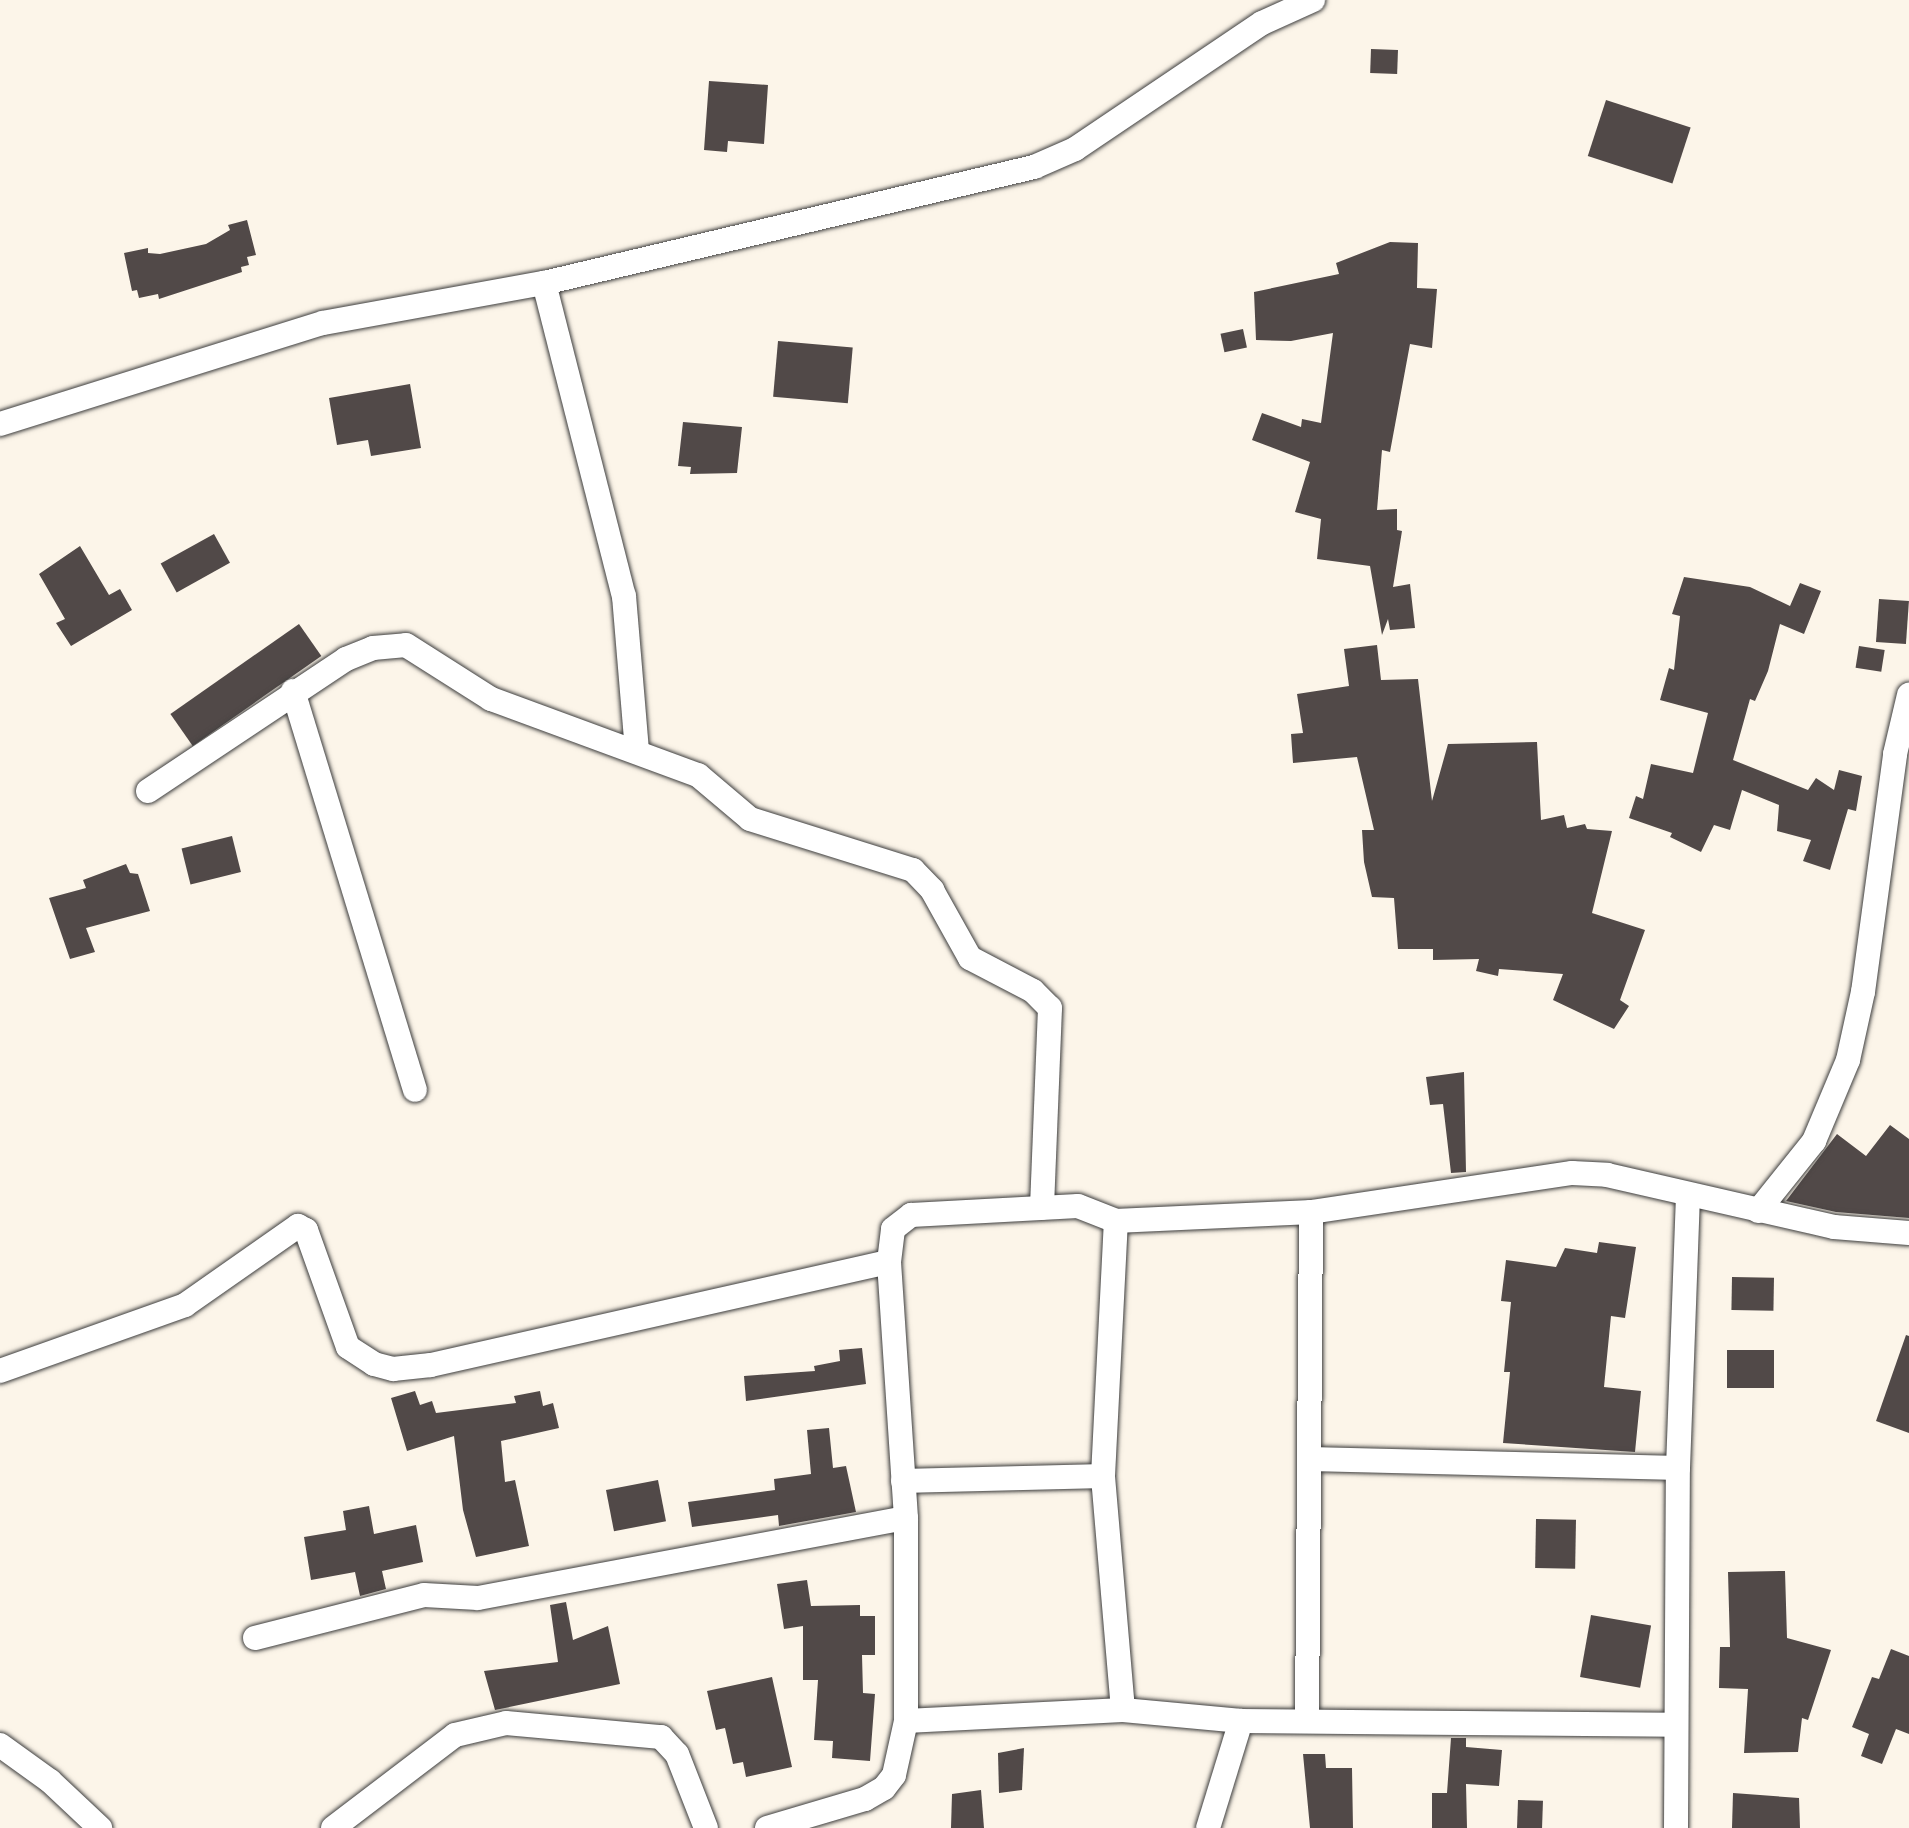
<!DOCTYPE html>
<html>
<head>
<meta charset="utf-8">
<style>
	body { margin:0 }
	#map { position:relative; width:1909px; height:1828px; overflow:hidden; background:#fcf5e9; font-family:Merriweather,serif }
	div>[style] { position:absolute }
	[style*='--x'] { left:calc(var(--x)*1px); top:calc(var(--y)*1px); width:calc(var(--w)*1px); rotate:calc(var(--a)*1deg) }
	.building>* { inset:0; background:#514948; transform-origin:0 0 }
	.roads { filter:drop-shadow(0 0 2px #3d3d3d) drop-shadow(0 0 2px #3d3d3d) }
	.street>* { height:24px; margin:-12px; padding:0 12px; transform-origin:12px; border-radius:12px; background:#fff }
	span { translate:-50% -50%; white-space:nowrap; text-align:center; line-height:1.15; -webkit-text-stroke:8px #fff; paint-order:stroke }
</style>
</head>
<body>
<div id="map">
	<div class="building">
		<i style="left:1371px;top:49px;width:27px;height:24px;rotate:2deg"></i>
		<i style="clip-path:polygon(709px 81px,768px 85px,764px 144px,728px 141px,727px 152px,704px 150px)"></i>
		<i style="left:1606px;top:100px;width:89px;height:59px;rotate:18deg"></i>
		<i style="clip-path:polygon(247px 220px,256px 255px,247px 257px,249px 265px,241px 267px,242px 272px,159px 299px,158px 294px,139px 298px,137px 290px,132px 291px,124px 253px,148px 248px,148px 253px,160px 254px,206px 244px,230px 230px,228px 225px)"></i>
		<i style="clip-path:polygon(1390px 242px,1418px 243px,1417px 288px,1437px 289px,1432px 348px,1410px 344px,1390px 452px,1382px 450px,1377px 510px,1397px 509px,1397px 530px,1402px 531px,1393px 587px,1410px 584px,1415px 628px,1390px 630px,1388px 619px,1382px 635px,1370px 566px,1317px 559px,1321px 519px,1295px 512px,1310px 462px,1252px 440px,1262px 413px,1301px 427px,1302px 419px,1321px 423px,1333px 333px,1291px 341px,1256px 340px,1254px 292px,1339px 274px,1336px 263px)"></i>
		<i style="left:1243px;top:329px;width:19px;height:23px;rotate:78deg"></i>
		<i style="left:778px;top:341px;width:75px;height:56px;rotate:5deg"></i>
		<i style="clip-path:polygon(410px 384px,421px 448px,371px 456px,368px 440px,337px 445px,329px 398px)"></i>
		<i style="clip-path:polygon(683px 422px,742px 427px,737px 473px,690px 474px,691px 467px,678px 466px)"></i>
		<i style="left:214px;top:534px;width:33px;height:61px;rotate:61deg"></i>
		<i style="clip-path:polygon(80px 546px,109px 595px,120px 589px,132px 610px,71px 646px,56px 623px,65px 619px,39px 574px)"></i>
		<i style="clip-path:polygon(1684px 577px,1750px 587px,1790px 606px,1800px 583px,1821px 591px,1804px 634px,1780px 624px,1768px 671px,1755px 701px,1750px 699px,1733px 760px,1808px 790px,1816px 778px,1834px 790px,1839px 770px,1862px 776px,1856px 811px,1848px 809px,1830px 870px,1803px 861px,1811px 840px,1777px 831px,1779px 805px,1742px 790px,1730px 830px,1714px 825px,1701px 852px,1670px 837px,1672px 833px,1629px 818px,1636px 796px,1643px 799px,1651px 764px,1693px 773px,1708px 713px,1660px 700px,1669px 668px,1674px 670px,1680px 616px,1672px 614px)"></i>
		<i style="left:1879px;top:599px;width:30px;height:43px;rotate:4deg"></i>
		<i style="left:299px;top:624px;width:39px;height:157px;rotate:55deg"></i>
		<i style="clip-path:polygon(1377px 645px,1381px 680px,1418px 679px,1432px 801px,1448px 744px,1537px 742px,1541px 820px,1564px 815px,1567px 828px,1585px 824px,1587px 829px,1612px 831px,1592px 913px,1645px 930px,1620px 1000px,1629px 1006px,1614px 1029px,1553px 1000px,1563px 974px,1499px 969px,1498px 976px,1476px 971px,1479px 959px,1433px 960px,1433px 949px,1398px 949px,1394px 898px,1372px 897px,1364px 862px,1362px 830px,1374px 830px,1357px 757px,1293px 763px,1291px 734px,1303px 733px,1297px 694px,1349px 686px,1344px 649px)"></i>
		<i style="left:1859px;top:646px;width:26px;height:22px;rotate:9deg"></i>
		<i style="left:232px;top:836px;width:37px;height:52px;rotate:76deg"></i>
		<i style="clip-path:polygon(126px 864px,130px 873px,138px 874px,150px 911px,86px 928px,95px 952px,70px 959px,49px 898px,86px 888px,83px 880px)"></i>
		<i style="clip-path:polygon(1464px 1072px,1466px 1172px,1451px 1173px,1443px 1104px,1430px 1105px,1426px 1077px)"></i>
		<i style="clip-path:polygon(1890px 1125px,1909px 1139px,1909px 1218px,1836px 1212px,1786px 1201px,1837px 1134px,1866px 1156px)"></i>
		<i style="clip-path:polygon(1599px 1242px,1636px 1247px,1625px 1318px,1611px 1316px,1604px 1387px,1641px 1391px,1635px 1452px,1503px 1443px,1510px 1372px,1504px 1372px,1511px 1302px,1501px 1301px,1506px 1260px,1556px 1267px,1565px 1248px,1597px 1253px)"></i>
		<i style="left:1732px;top:1277px;width:42px;height:33px;rotate:1deg"></i>
		<i style="clip-path:polygon(1906px 1335px,1909px 1336px,1909px 1433px,1876px 1421px)"></i>
		<i style="clip-path:polygon(862px 1348px,866px 1384px,746px 1401px,744px 1376px,815px 1371px,814px 1366px,840px 1361px,839px 1350px)"></i>
		<i style="left:1774px;top:1350px;width:38px;height:47px;rotate:90deg"></i>
		<i style="clip-path:polygon(415px 1391px,420px 1405px,432px 1401px,436px 1413px,516px 1403px,514px 1396px,540px 1391px,543px 1406px,553px 1403px,559px 1428px,501px 1441px,505px 1482px,515px 1480px,529px 1546px,476px 1557px,463px 1510px,454px 1436px,407px 1451px,391px 1398px)"></i>
		<i style="clip-path:polygon(829px 1428px,833px 1468px,846px 1466px,856px 1512px,779px 1526px,778px 1515px,692px 1527px,688px 1502px,775px 1490px,774px 1479px,811px 1474px,807px 1430px)"></i>
		<i style="left:658px;top:1480px;width:42px;height:53px;rotate:79deg"></i>
		<i style="clip-path:polygon(369px 1506px,374px 1534px,416px 1525px,423px 1562px,382px 1571px,386px 1589px,360px 1596px,355px 1572px,311px 1580px,304px 1537px,346px 1530px,343px 1511px)"></i>
		<i style="left:1536px;top:1519px;width:40px;height:49px;rotate:1deg"></i>
		<i style="clip-path:polygon(1785px 1571px,1787px 1638px,1831px 1650px,1808px 1720px,1802px 1718px,1798px 1752px,1744px 1753px,1748px 1689px,1719px 1688px,1720px 1647px,1730px 1647px,1728px 1572px)"></i>
		<i style="clip-path:polygon(807px 1580px,811px 1606px,860px 1605px,860px 1616px,875px 1616px,875px 1655px,862px 1655px,863px 1693px,875px 1694px,870px 1761px,832px 1758px,833px 1741px,814px 1740px,818px 1680px,803px 1680px,803px 1626px,784px 1629px,777px 1584px)"></i>
		<i style="clip-path:polygon(566px 1602px,573px 1640px,608px 1626px,620px 1684px,495px 1710px,484px 1671px,558px 1662px,550px 1605px)"></i>
		<i style="left:1591px;top:1615px;width:61px;height:63px;rotate:10deg"></i>
		<i style="clip-path:polygon(1891px 1649px,1909px 1656px,1909px 1734px,1896px 1729px,1882px 1764px,1861px 1756px,1869px 1734px,1852px 1727px,1872px 1677px,1879px 1679px)"></i>
		<i style="clip-path:polygon(772px 1677px,792px 1767px,746px 1777px,743px 1762px,733px 1764px,725px 1728px,716px 1730px,707px 1691px)"></i>
		<i style="clip-path:polygon(1451px 1738px,1466px 1738px,1466px 1747px,1502px 1750px,1499px 1786px,1466px 1784px,1467px 1828px,1432px 1828px,1432px 1793px,1447px 1793px)"></i>
		<i style="clip-path:polygon(1024px 1748px,1022px 1790px,999px 1793px,998px 1753px)"></i>
		<i style="clip-path:polygon(1303px 1754px,1325px 1754px,1326px 1768px,1352px 1768px,1353px 1828px,1310px 1828px)"></i>
		<i style="clip-path:polygon(981px 1790px,984px 1828px,951px 1828px,952px 1794px)"></i>
		<i style="clip-path:polygon(1733px 1793px,1799px 1798px,1800px 1828px,1732px 1828px)"></i>
		<i style="left:1518px;top:1800px;width:25px;height:28px;rotate:2deg"></i>
	</div>
	<div class="roads">
		<div class="street">
			<i style="--x:544;--y:283;--w:323;--a:75.7"></i>
			<i style="--x:624;--y:596;--w:155;--a:85.2"></i>
			<i style="--x:0;--y:424;--w:338;--a:-17.4"></i>
			<i style="--x:323;--y:323;--w:225;--a:-10.3"></i>
			<i style="--x:544;--y:283;--w:504;--a:-13.32"></i>
			<i style="--x:1034;--y:167;--w:45;--a:-23.7"></i>
			<i style="--x:1075;--y:149;--w:225;--a:-34"></i>
			<i style="--x:1262;--y:23;--w:56;--a:-24.3"></i>
			<i style="--x:293;--y:691;--w:417;--a:73"></i>
			<i style="--x:148;--y:791;--w:238;--a:-33.7"></i>
			<i style="--x:346;--y:659;--w:29;--a:-22"></i>
			<i style="--x:373;--y:648;--w:33;--a:-5"></i>
			<i style="--x:406;--y:645;--w:101;--a:32.4"></i>
			<i style="--x:491;--y:699;--w:221;--a:20.2"></i>
			<i style="--x:698;--y:775;--w:68;--a:40.2"></i>
			<i style="--x:750;--y:819;--w:171;--a:17.4"></i>
			<i style="--x:913;--y:870;--w:28;--a:46"></i>
			<i style="--x:932;--y:890;--w:78;--a:60.8"></i>
			<i style="--x:970;--y:958;--w:71;--a:27.6"></i>
			<i style="--x:1033;--y:991;--w:24;--a:45"></i>
			<i style="--x:1050;--y:1008;--w:200;--a:92.3"></i>
			<i style="--x:1758;--y:1211;--w:90;--a:-51.3"></i>
			<i style="--x:1814;--y:1141;--w:88;--a:-67.2"></i>
			<i style="--x:1848;--y:1060;--w:70;--a:-77.6"></i>
			<i style="--x:1863;--y:992;--w:240;--a:-82.3"></i>
			<i style="--x:1895;--y:754;--w:61;--a:-76.7"></i>
			<i style="--x:1311;--y:1212;--w:264;--a:-8.5"></i>
			<i style="--x:1572;--y:1173;--w:35;--a:3"></i>
			<i style="--x:1607;--y:1175;--w:233;--a:12.9"></i>
			<i style="--x:1834;--y:1227;--w:75;--a:4.6"></i>
			<i style="--x:0;--y:1371;--w:196;--a:-19.6"></i>
			<i style="--x:185;--y:1305;--w:138;--a:-35"></i>
			<i style="--x:298;--y:1226;--w:9;--a:27"></i>
			<i style="--x:306;--y:1230;--w:124;--a:70.3"></i>
			<i style="--x:348;--y:1347;--w:31;--a:33"></i>
			<i style="--x:374;--y:1364;--w:20;--a:15"></i>
			<i style="--x:393;--y:1369;--w:38;--a:-6"></i>
			<i style="--x:431;--y:1365;--w:469;--a:-12.7"></i>
			<i style="--x:1311;--y:1459;--w:367;--a:1.4"></i>
			<i style="--x:903;--y:1481;--w:200;--a:-1.4"></i>
			<i style="--x:255;--y:1638;--w:174;--a:-14.3"></i>
			<i style="--x:424;--y:1595;--w:54;--a:3.2"></i>
			<i style="--x:478;--y:1598;--w:435;--a:-10.6"></i>
			<i style="--x:1123;--y:1710;--w:235;--a:-94.9"></i>
			<i style="--x:1103;--y:1476;--w:255;--a:-87.1"></i>
			<i style="--x:1116;--y:1221;--w:195;--a:-2.6"></i>
			<i style="--x:1311;--y:1212;--w:506;--a:90.45"></i>
			<i style="--x:906;--y:1721;--w:203;--a:-90"></i>
			<i style="--x:906;--y:1518;--w:257;--a:-93.8"></i>
			<i style="--x:889;--y:1262;--w:33;--a:-83"></i>
			<i style="--x:893;--y:1229;--w:23;--a:-38"></i>
			<i style="--x:911;--y:1215;--w:167;--a:-3.1"></i>
			<i style="--x:1078;--y:1206;--w:41;--a:21.5"></i>
			<i style="--x:0;--y:1745;--w:62;--a:35.8"></i>
			<i style="--x:50;--y:1781;--w:69;--a:43.2"></i>
			<i style="--x:333;--y:1828;--w:153;--a:-37.3"></i>
			<i style="--x:455;--y:1735;--w:52;--a:-13.2"></i>
			<i style="--x:506;--y:1723;--w:156;--a:5.2"></i>
			<i style="--x:661;--y:1737;--w:23;--a:47"></i>
			<i style="--x:677;--y:1754;--w:79;--a:68.6"></i>
			<i style="--x:767;--y:1828;--w:102;--a:-16.5"></i>
			<i style="--x:865;--y:1799;--w:22;--a:-30"></i>
			<i style="--x:884;--y:1788;--w:16;--a:-52"></i>
			<i style="--x:894;--y:1775;--w:55;--a:-77.5"></i>
			<i style="--x:906;--y:1721;--w:217;--a:-2.9"></i>
			<i style="--x:1123;--y:1710;--w:119;--a:5.3"></i>
			<i style="--x:1241;--y:1721;--w:435;--a:0.5"></i>
			<i style="--x:1208;--y:1828;--w:112;--a:-72.9"></i>
			<i style="--x:1676;--y:1828;--w:360;--a:-89.7"></i>
			<i style="--x:1678;--y:1468;--w:271;--a:-87.9"></i>
		</div>
	</div>
</div>
</body>
</html>
